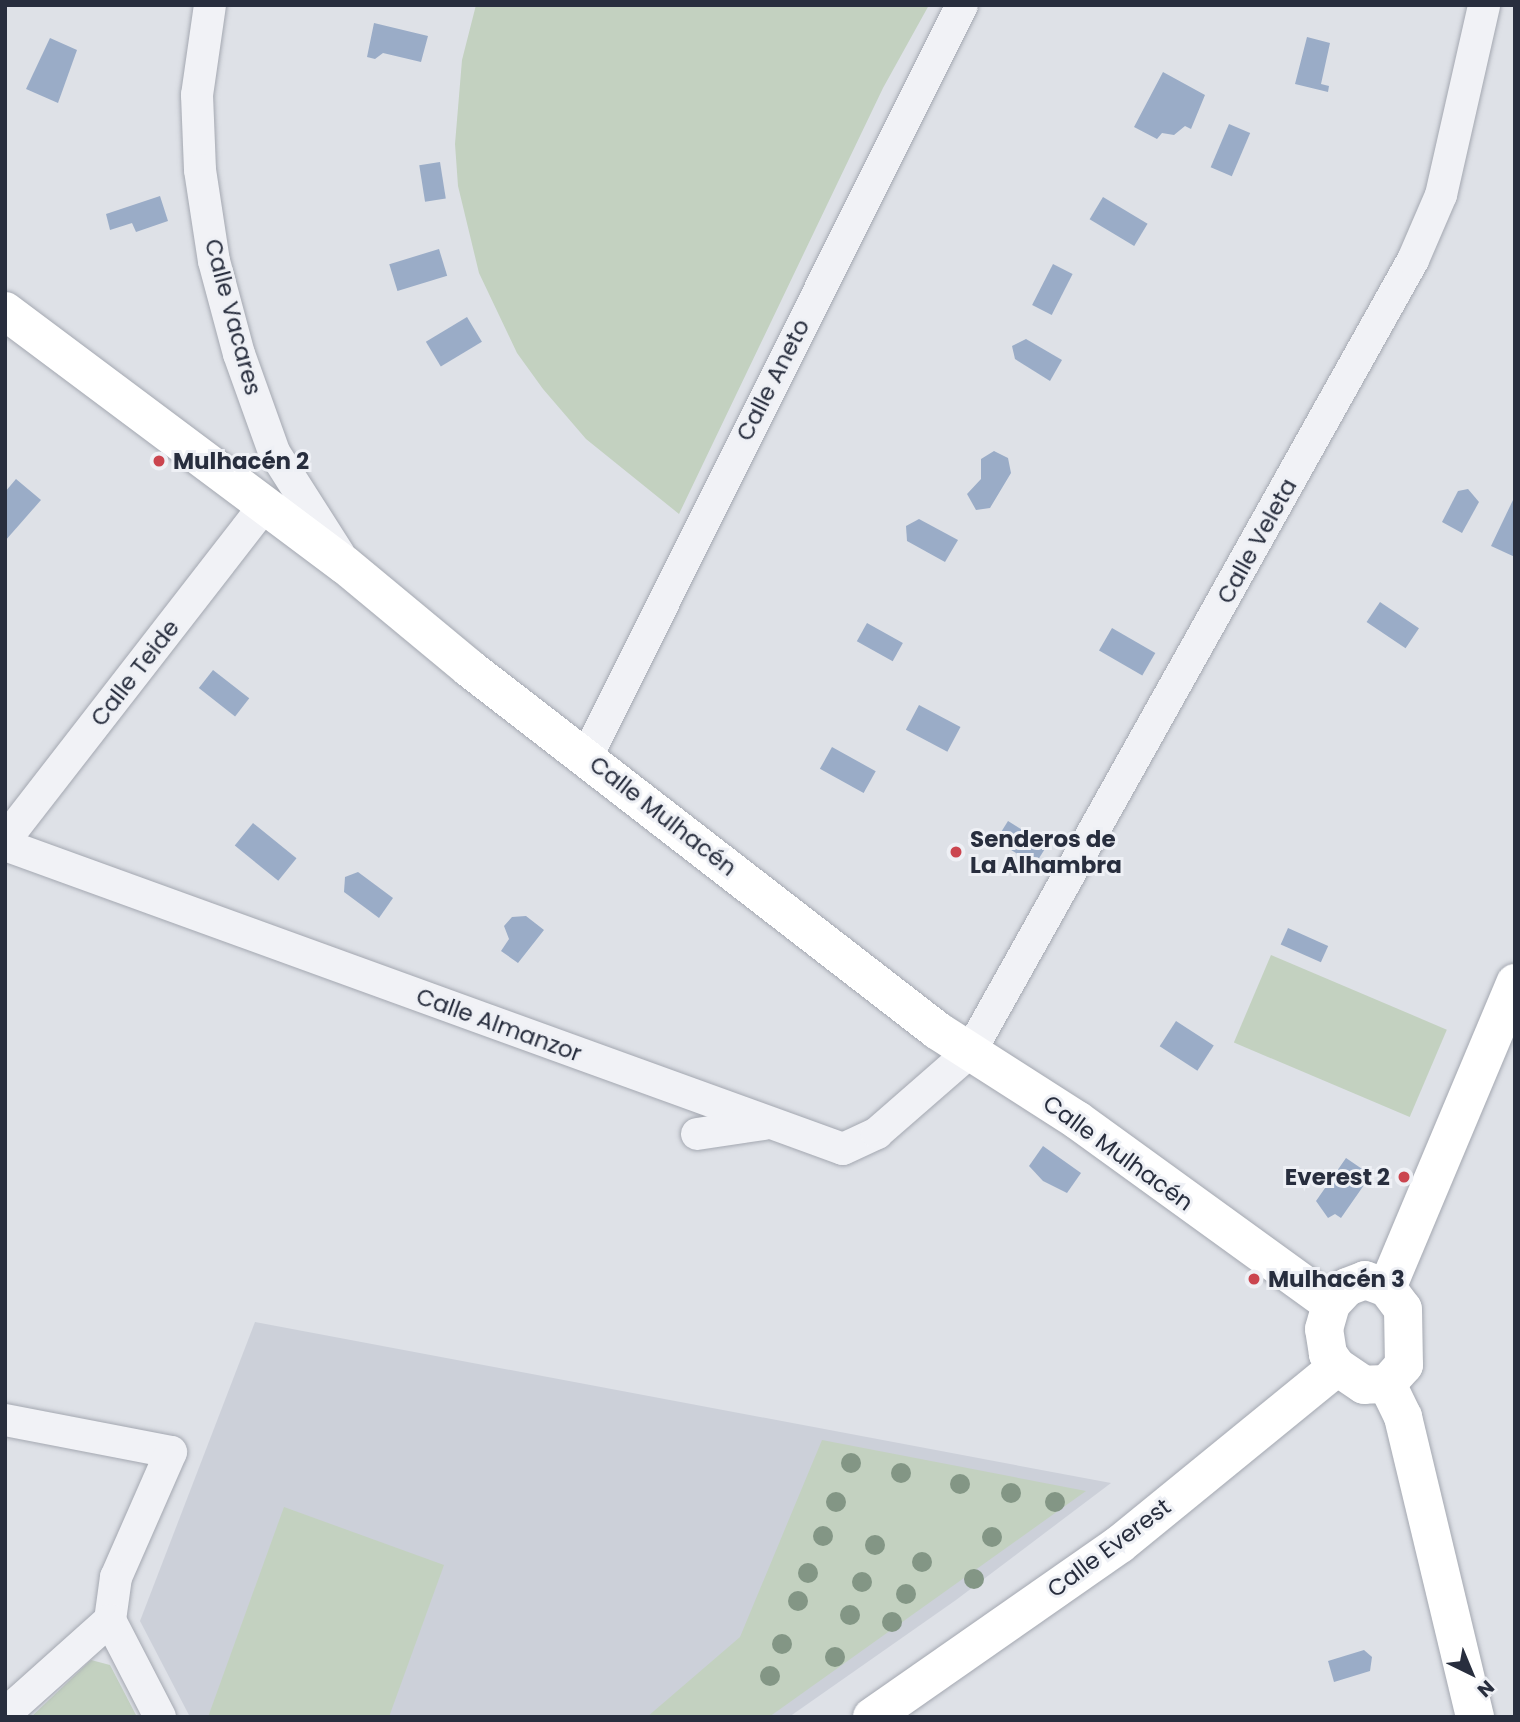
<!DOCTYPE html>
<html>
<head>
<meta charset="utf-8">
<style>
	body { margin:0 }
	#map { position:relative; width:1520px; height:1722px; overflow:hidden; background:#dee1e7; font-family:Poppins,sans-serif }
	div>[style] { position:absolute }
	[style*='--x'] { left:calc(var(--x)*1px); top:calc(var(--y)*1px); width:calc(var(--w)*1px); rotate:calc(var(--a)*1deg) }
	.built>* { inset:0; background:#ccd0d9 }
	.green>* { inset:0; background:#c3d1c0; transform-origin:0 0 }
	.water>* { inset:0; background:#9aacc7; transform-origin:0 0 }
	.roads { filter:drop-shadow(0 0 2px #a4a8b1) drop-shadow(0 0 2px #a4a8b1) }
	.street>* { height:32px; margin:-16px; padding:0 16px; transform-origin:16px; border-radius:16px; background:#f1f2f6 }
	.secondary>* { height:38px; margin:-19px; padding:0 19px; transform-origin:19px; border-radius:19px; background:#fff }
	.trees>* { width:20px; height:20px; margin:-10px; border-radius:50%; background:#839685 }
	.dots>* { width:19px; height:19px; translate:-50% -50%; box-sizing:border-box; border:4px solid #eef0f5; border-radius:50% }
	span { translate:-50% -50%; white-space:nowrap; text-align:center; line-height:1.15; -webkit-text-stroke:6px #eef0f5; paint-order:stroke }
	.street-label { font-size:23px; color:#282e3e }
	.poi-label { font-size:23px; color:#282e3e; font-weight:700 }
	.left { translate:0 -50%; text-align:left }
	.right { translate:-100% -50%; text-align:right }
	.frame { position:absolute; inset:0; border:7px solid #282e3e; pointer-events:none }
	.north { position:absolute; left:1436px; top:1638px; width:70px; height:70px; -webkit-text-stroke:5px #eef0f5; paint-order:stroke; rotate:137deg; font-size:19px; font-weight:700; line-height:28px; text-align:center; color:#282e3e }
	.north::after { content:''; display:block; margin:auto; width:24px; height:32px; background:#282e3e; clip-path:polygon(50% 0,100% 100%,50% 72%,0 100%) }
</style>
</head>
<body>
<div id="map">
	<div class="built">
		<i style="clip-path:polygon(255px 1322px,1111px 1483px,956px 1600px,789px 1717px,190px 1717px,140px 1621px)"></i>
	</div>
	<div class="green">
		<i style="clip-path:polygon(476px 5px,929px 5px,883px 88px,679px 514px,586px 439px,543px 389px,517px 353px,479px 273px,458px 186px,455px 144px,462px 60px)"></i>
		<i style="left:1271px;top:955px;width:191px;height:95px;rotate:23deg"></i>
		<i style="clip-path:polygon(822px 1440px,1086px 1491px,769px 1717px,647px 1717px,740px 1637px)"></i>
		<i style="clip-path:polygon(284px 1507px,444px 1565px,389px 1717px,208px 1717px)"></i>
		<i style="clip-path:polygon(91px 1660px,110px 1665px,137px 1717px,31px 1717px)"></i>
	</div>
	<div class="water">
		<i style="clip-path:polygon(374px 23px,428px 36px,421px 62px,383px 53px,375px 59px,367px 57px)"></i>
		<i style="clip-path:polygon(1307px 37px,1330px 43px,1321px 84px,1329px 86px,1328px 92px,1295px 84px)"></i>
		<i style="clip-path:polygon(50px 38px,77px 50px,58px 103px,26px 89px)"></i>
		<i style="clip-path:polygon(1163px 72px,1205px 95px,1191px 129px,1185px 126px,1174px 135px,1162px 133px,1157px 139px,1134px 127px)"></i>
		<i style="left:1229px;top:124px;width:23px;height:47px;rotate:23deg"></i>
		<i style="left:440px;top:162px;width:37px;height:21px;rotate:81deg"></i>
		<i style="clip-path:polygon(160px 196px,168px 221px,136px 232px,132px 223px,110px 230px,106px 214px)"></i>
		<i style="left:1103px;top:197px;width:52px;height:26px;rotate:31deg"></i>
		<i style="left:439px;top:249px;width:28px;height:52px;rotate:73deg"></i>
		<i style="left:1053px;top:264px;width:22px;height:46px;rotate:27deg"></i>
		<i style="left:467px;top:317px;width:29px;height:48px;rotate:59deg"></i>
		<i style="clip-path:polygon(1026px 339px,1062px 360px,1050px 381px,1015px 359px,1012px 346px)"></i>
		<i style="clip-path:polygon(994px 451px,1008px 458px,1011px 473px,990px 508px,976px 510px,967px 494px,981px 479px,981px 459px)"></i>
		<i style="clip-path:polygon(16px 479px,41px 500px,5px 541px,5px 492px)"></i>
		<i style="clip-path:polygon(1468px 489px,1479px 502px,1462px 533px,1442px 522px,1458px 491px)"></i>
		<i style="clip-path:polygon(1513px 500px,1515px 501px,1515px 557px,1491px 546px)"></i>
		<i style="clip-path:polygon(919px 519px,958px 540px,945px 562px,907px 541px,906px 526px)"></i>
		<i style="left:1380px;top:602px;width:47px;height:24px;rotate:34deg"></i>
		<i style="left:867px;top:623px;width:41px;height:21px;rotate:29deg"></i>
		<i style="left:1112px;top:628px;width:50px;height:26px;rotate:30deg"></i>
		<i style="left:213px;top:670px;width:46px;height:23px;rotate:38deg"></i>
		<i style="left:919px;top:705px;width:47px;height:28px;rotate:28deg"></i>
		<i style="left:832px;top:747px;width:50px;height:25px;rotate:29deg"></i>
		<i style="left:1008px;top:821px;width:46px;height:23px;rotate:32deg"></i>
		<i style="left:253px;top:823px;width:56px;height:29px;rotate:39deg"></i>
		<i style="clip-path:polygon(358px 872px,393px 898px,379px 918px,344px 892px,345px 877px)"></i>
		<i style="clip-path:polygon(526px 916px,544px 930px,518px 963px,501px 951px,509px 939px,504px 926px,512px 917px)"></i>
		<i style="left:1288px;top:928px;width:44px;height:18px;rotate:24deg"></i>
		<i style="left:1176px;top:1021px;width:45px;height:30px;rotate:33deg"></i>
		<i style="clip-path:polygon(1043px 1146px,1081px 1173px,1067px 1193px,1043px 1181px,1029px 1166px)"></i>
		<i style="clip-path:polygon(1346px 1158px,1371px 1175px,1341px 1218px,1335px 1214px,1328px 1218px,1316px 1201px)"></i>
		<i style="clip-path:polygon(1364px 1650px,1372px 1657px,1370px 1671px,1334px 1682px,1328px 1661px)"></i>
	</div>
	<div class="roads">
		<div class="street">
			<i style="--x:210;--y:5;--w:91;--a:98.2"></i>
			<i style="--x:197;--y:95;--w:75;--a:87.7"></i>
			<i style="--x:200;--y:170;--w:92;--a:81.3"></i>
			<i style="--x:214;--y:261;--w:96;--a:75"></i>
			<i style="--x:239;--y:354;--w:104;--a:70.3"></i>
			<i style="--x:274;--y:452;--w:121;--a:57.5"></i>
			<i style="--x:587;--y:756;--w:839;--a:-63.47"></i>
			<i style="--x:5;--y:840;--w:424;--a:-52.2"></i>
			<i style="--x:5;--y:845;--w:891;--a:19.94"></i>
			<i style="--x:843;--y:1149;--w:38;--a:-25"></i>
			<i style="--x:877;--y:1133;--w:123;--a:-41.1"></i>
			<i style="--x:970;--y:1052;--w:907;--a:-60.78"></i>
			<i style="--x:1413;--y:260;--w:71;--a:-66.7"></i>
			<i style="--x:1441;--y:195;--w:195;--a:-77.2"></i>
			<i style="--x:697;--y:1134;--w:68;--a:-8.5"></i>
			<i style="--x:5;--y:1420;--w:169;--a:10.9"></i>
			<i style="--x:171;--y:1452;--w:137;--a:113.7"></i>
			<i style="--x:116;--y:1577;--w:43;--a:97.9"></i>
			<i style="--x:110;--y:1620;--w:141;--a:138.2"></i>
			<i style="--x:110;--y:1620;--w:109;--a:62.7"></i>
		</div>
		<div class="secondary">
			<i style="--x:5;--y:311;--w:424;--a:36.8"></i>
			<i style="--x:345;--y:565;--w:161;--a:39.7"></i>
			<i style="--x:469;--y:668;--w:593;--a:37.74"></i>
			<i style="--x:938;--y:1031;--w:165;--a:32.6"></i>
			<i style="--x:1077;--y:1120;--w:314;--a:35.9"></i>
			<i style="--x:1365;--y:1280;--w:23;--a:20"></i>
			<i style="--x:1387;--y:1288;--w:26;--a:53"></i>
			<i style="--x:1403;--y:1309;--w:56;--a:89"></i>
			<i style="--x:1404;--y:1365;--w:25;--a:132"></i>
			<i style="--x:1387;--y:1384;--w:23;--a:178"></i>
			<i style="--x:1364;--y:1385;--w:32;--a:-146"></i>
			<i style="--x:1337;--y:1367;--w:16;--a:-125"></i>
			<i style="--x:1328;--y:1354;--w:25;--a:-99"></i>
			<i style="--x:1324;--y:1329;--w:26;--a:-74"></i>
			<i style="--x:1331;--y:1304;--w:23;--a:-47"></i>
			<i style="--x:1347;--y:1287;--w:19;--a:-21"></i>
			<i style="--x:1387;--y:1288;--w:331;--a:-67.2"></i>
			<i style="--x:1387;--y:1384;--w:37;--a:64"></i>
			<i style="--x:1403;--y:1417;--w:309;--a:76.5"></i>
			<i style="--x:872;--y:1717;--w:302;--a:-34.9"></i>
			<i style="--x:1120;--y:1544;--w:280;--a:-39.2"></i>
		</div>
	</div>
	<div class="trees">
		<i style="left:851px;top:1463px"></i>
		<i style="left:901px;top:1473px"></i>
		<i style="left:960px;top:1484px"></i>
		<i style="left:1011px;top:1493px"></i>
		<i style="left:836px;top:1502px"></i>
		<i style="left:1055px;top:1502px"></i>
		<i style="left:823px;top:1536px"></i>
		<i style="left:992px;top:1537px"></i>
		<i style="left:875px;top:1545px"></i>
		<i style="left:922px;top:1562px"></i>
		<i style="left:808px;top:1573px"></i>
		<i style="left:974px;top:1579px"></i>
		<i style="left:862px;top:1582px"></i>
		<i style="left:906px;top:1594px"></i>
		<i style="left:798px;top:1601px"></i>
		<i style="left:850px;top:1615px"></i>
		<i style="left:892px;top:1622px"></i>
		<i style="left:782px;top:1644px"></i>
		<i style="left:835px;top:1657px"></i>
		<i style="left:770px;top:1676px"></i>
	</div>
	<div class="dots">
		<i style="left:159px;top:461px;background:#cb454f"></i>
		<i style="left:956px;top:852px;background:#cb454f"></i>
		<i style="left:1404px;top:1177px;background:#cb454f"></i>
		<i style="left:1254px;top:1279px;background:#cb454f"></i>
	</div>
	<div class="street-label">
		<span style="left:233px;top:317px;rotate:75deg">Calle Vacares</span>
		<span style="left:773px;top:380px;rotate:-63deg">Calle Aneto</span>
		<span style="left:1257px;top:541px;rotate:-61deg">Calle Veleta</span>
		<span style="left:135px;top:673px;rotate:-52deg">Calle Teide</span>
		<span style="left:663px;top:816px;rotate:38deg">Calle Mulhacén</span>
		<span style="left:499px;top:1025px;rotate:20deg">Calle Almanzor</span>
		<span style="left:1118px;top:1153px;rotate:36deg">Calle Mulhacén</span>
		<span style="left:1109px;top:1548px;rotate:-37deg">Calle Everest</span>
	</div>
	<div class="poi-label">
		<span class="left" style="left:173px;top:461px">Mulhacén 2</span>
		<span class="left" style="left:970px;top:852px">Senderos de<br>La Alhambra</span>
		<span class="right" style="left:1390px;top:1177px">Everest 2</span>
		<span class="left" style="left:1268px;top:1279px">Mulhacén 3</span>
	</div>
	<div class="frame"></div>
	<div class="north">N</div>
</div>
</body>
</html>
